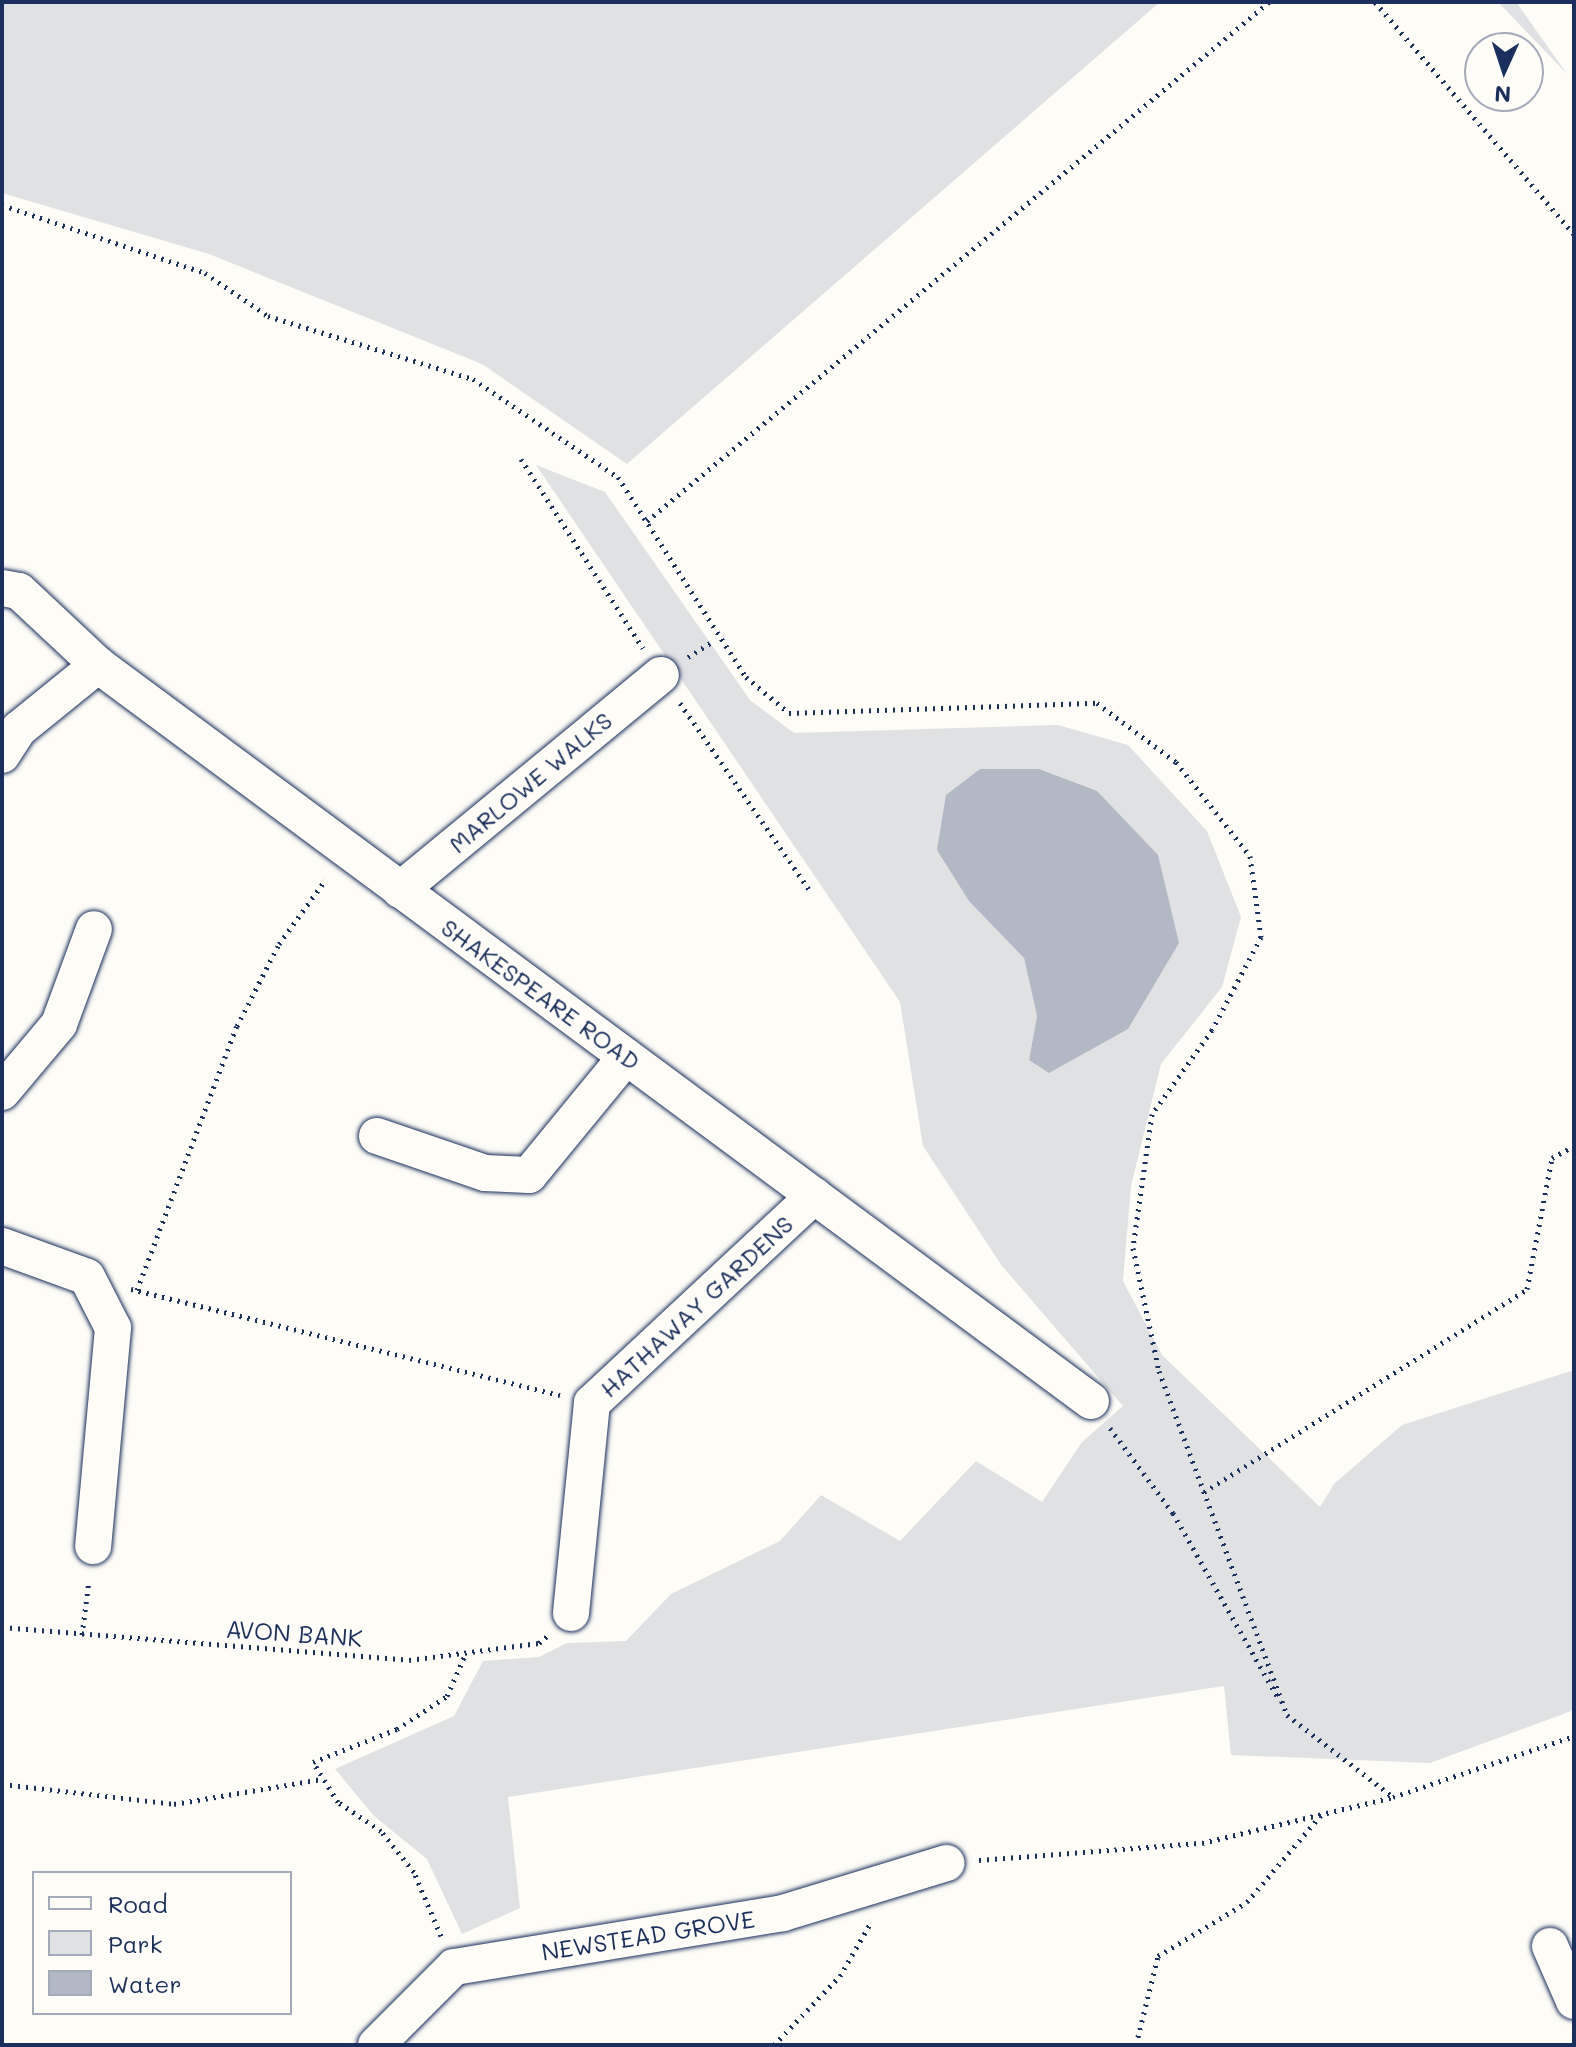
<!DOCTYPE html>
<html>
<head>
<meta charset="utf-8">
<style>
	body { margin:0 }
	#map { position:relative; width:1576px; height:2047px; overflow:hidden; background:#fdfcf7; font-family:Mali,sans-serif }
	div>[style] { position:absolute }
	[style*='--x'] { left:calc(var(--x)*1px); top:calc(var(--y)*1px); width:calc(var(--w)*1px); rotate:calc(var(--a)*1deg) }
	.green>* { inset:0; background:#e0e1e3 }
	.water>* { inset:0; background:#b3b8c5 }
	.path>* { height:5px; margin-top:-2.5px; transform-origin:0; background:repeating-linear-gradient(90deg,#1b2f5e 0 2px,transparent 0 8px) }
	.roads { filter:drop-shadow(0 0 2px #1b2f5e) drop-shadow(0 0 2px #1b2f5e) }
	.minor>* { height:36px; margin:-18px; padding:0 18px; transform-origin:18px; border-radius:18px; background:#fdfcf7 }
	span { translate:-50% -50%; white-space:nowrap; text-align:center; line-height:1.15; -webkit-text-stroke:6px #fdfcf7; paint-order:stroke }
	.street-label { font-size:24px; color:#1b2f5e }
	.frame { position:absolute; inset:0; border:4px solid #1b2f5e; pointer-events:none }
	.legend { position:absolute; left:32px; top:1871px; width:260px; height:144px; box-sizing:border-box; background:#fdfcf7; border:2px solid #a3aaba; margin:0; padding:10px 14px; list-style:none; font-size:24px; color:#1b2f5e }
	.legend li { display:flex; align-items:center; gap:16px; height:40px }
	.legend b { width:40px; border:2px solid #a3aaba }
	.north { position:absolute; left:1464px; top:32px; width:80px; height:80px; box-sizing:border-box; background:#fdfcf7; border:2px solid #a3aaba; border-radius:50%; rotate:183deg; font-size:22px; font-weight:700; line-height:32px; text-align:center; color:#1b2f5e }
	.north::after { content:''; display:block; margin:auto; width:28px; height:36px; background:#1b2f5e; clip-path:polygon(50% 0,100% 100%,50% 72%,0 100%) }
</style>
</head>
<body>
<div id="map">
	<div class="green">
		<i style="clip-path:polygon(2px 2px,1160px 2px,627px 464px,482px 364px,209px 254px,2px 193px)"></i>
		<i style="clip-path:polygon(1498px 2px,1516px 2px,1567px 74px)"></i>
		<i style="clip-path:polygon(evenodd,536px 465px,605px 492px,750px 700px,794px 733px,1058px 725px,1128px 745px,1207px 831px,1241px 917px,1222px 987px,1161px 1064px,1131px 1186px,1123px 1281px,1162px 1355px,1320px 1507px,1334px 1484px,1402px 1425px,1574px 1370px,1574px 1710px,1430px 1763px,1231px 1755px,1224px 1686px,508px 1797px,520px 1908px,462px 1934px,427px 1859px,374px 1816px,335px 1769px,454px 1716px,483px 1661px,539px 1657px,567px 1643px,626px 1641px,671px 1594px,780px 1541px,821px 1495px,900px 1541px,976px 1461px,1042px 1502px,1082px 1442px,1123px 1406px,1002px 1266px,923px 1146px,900px 1002px,536px 465px,1024px 958px,1128px 1029px,1029px 1060px,1037px 1016px,1024px 958px)"></i>
	</div>
	<div class="water">
		<i style="clip-path:polygon(980px 769px,1039px 769px,1097px 791px,1158px 855px,1179px 943px,1128px 1029px,1049px 1073px,1029px 1060px,1037px 1016px,1024px 958px,969px 901px,937px 850px,946px 795px)"></i>
	</div>
	<div class="path">
		<i style="--x:1375;--y:2;--w:306;--a:49.4"></i>
		<i style="--x:2;--y:205;--w:214;--a:18.5"></i>
		<i style="--x:205;--y:273;--w:76;--a:34.3"></i>
		<i style="--x:268;--y:316;--w:214;--a:17.1"></i>
		<i style="--x:473;--y:379;--w:175;--a:34.1"></i>
		<i style="--x:618;--y:477;--w:237;--a:57.4"></i>
		<i style="--x:746;--y:677;--w:56;--a:39.9"></i>
		<i style="--x:789;--y:713;--w:308;--a:-1.9"></i>
		<i style="--x:1097;--y:703;--w:99;--a:36.8"></i>
		<i style="--x:1176;--y:762;--w:120;--a:51.8"></i>
		<i style="--x:1250;--y:856;--w:82;--a:82.3"></i>
		<i style="--x:1261;--y:937;--w:105;--a:117.8"></i>
		<i style="--x:1212;--y:1030;--w:103;--a:125.5"></i>
		<i style="--x:1152;--y:1114;--w:135;--a:98.1"></i>
		<i style="--x:1133;--y:1248;--w:126;--a:78.1"></i>
		<i style="--x:1159;--y:1371;--w:367;--a:69.6"></i>
		<i style="--x:1287;--y:1715;--w:134;--a:37.7"></i>
		<i style="--x:521;--y:459;--w:225;--a:57.2"></i>
		<i style="--x:647;--y:521;--w:810;--a:-39.84"></i>
		<i style="--x:688;--y:657;--w:26;--a:-32"></i>
		<i style="--x:680;--y:703;--w:226;--a:55.3"></i>
		<i style="--x:131;--y:1289;--w:442;--a:13.9"></i>
		<i style="--x:137;--y:1290;--w:282;--a:-69.3"></i>
		<i style="--x:237;--y:1026;--w:92;--a:-62.9"></i>
		<i style="--x:279;--y:944;--w:80;--a:-54.1"></i>
		<i style="--x:1110;--y:1428;--w:106;--a:53.5"></i>
		<i style="--x:1173;--y:1513;--w:216;--a:60.4"></i>
		<i style="--x:1204;--y:1492;--w:381;--a:-32.1"></i>
		<i style="--x:1527;--y:1289;--w:133;--a:-79.2"></i>
		<i style="--x:1552;--y:1158;--w:25;--a:-29"></i>
		<i style="--x:2;--y:1627;--w:408;--a:4.6"></i>
		<i style="--x:409;--y:1660;--w:131;--a:-7.5"></i>
		<i style="--x:539;--y:1643;--w:11;--a:-41"></i>
		<i style="--x:82;--y:1635;--w:55;--a:-82.7"></i>
		<i style="--x:2;--y:1784;--w:173;--a:6.6"></i>
		<i style="--x:174;--y:1804;--w:150;--a:-9.6"></i>
		<i style="--x:979;--y:1860;--w:224;--a:-4.4"></i>
		<i style="--x:1202;--y:1843;--w:196;--a:-13.5"></i>
		<i style="--x:1393;--y:1797;--w:191;--a:-18.6"></i>
		<i style="--x:441;--y:1936;--w:69;--a:-112.9"></i>
		<i style="--x:414;--y:1872;--w:53;--a:-128.8"></i>
		<i style="--x:381;--y:1831;--w:52;--a:-146"></i>
		<i style="--x:338;--y:1802;--w:47;--a:-122"></i>
		<i style="--x:313;--y:1762;--w:90;--a:-21.4"></i>
		<i style="--x:397;--y:1729;--w:60;--a:-33.4"></i>
		<i style="--x:447;--y:1696;--w:47;--a:-66.2"></i>
		<i style="--x:774;--y:2045;--w:95;--a:-46.3"></i>
		<i style="--x:840;--y:1976;--w:60;--a:-60"></i>
		<i style="--x:1136;--y:2045;--w:92;--a:-76.1"></i>
		<i style="--x:1158;--y:1956;--w:104;--a:-31.2"></i>
		<i style="--x:1247;--y:1902;--w:114;--a:-49.6"></i>
	</div>
	<div class="roads">
		<div class="minor">
			<i style="--x:2;--y:588;--w:17;--a:10"></i>
			<i style="--x:19;--y:591;--w:108;--a:43.1"></i>
			<i style="--x:2;--y:755;--w:31;--a:-57"></i>
			<i style="--x:19;--y:729;--w:102;--a:-39"></i>
			<i style="--x:98;--y:665;--w:1236;--a:36.55"></i>
			<i style="--x:400;--y:890;--w:338;--a:-39.5"></i>
			<i style="--x:2;--y:1092;--w:89;--a:-50"></i>
			<i style="--x:59;--y:1024;--w:101;--a:-69.8"></i>
			<i style="--x:377;--y:1136;--w:114;--a:18.9"></i>
			<i style="--x:485;--y:1173;--w:44;--a:2.6"></i>
			<i style="--x:529;--y:1175;--w:153;--a:-50.6"></i>
			<i style="--x:2;--y:1246;--w:90;--a:20"></i>
			<i style="--x:87;--y:1277;--w:57;--a:63"></i>
			<i style="--x:113;--y:1328;--w:219;--a:95.2"></i>
			<i style="--x:571;--y:1613;--w:211;--a:-84.3"></i>
			<i style="--x:592;--y:1403;--w:304;--a:-43"></i>
			<i style="--x:1550;--y:1946;--w:60;--a:66.4"></i>
			<i style="--x:376;--y:2045;--w:110;--a:-45"></i>
			<i style="--x:454;--y:1967;--w:333;--a:-9.3"></i>
			<i style="--x:783;--y:1913;--w:171;--a:-17"></i>
		</div>
	</div>
	<div class="street-label">
		<span style="left:530px;top:782px;rotate:-40deg">MARLOWE WALKS</span>
		<span style="left:541px;top:994px;rotate:36deg">SHAKESPEARE ROAD</span>
		<span style="left:696px;top:1306px;rotate:-43deg">HATHAWAY GARDENS</span>
		<span style="left:294px;top:1633px;rotate:4deg">AVON BANK</span>
		<span style="left:648px;top:1935px;rotate:-9deg">NEWSTEAD GROVE</span>
	</div>
	<div class="frame"></div>
	<ul class="legend">
	<li><b style="height:10px;background:#fdfcf7"></b>Road</li>
	<li><b style="height:22px;background:#e0e1e3"></b>Park</li>
	<li><b style="height:22px;background:#b3b8c5"></b>Water</li>
	</ul>
	<div class="north">N</div>
</div>
</body>
</html>
